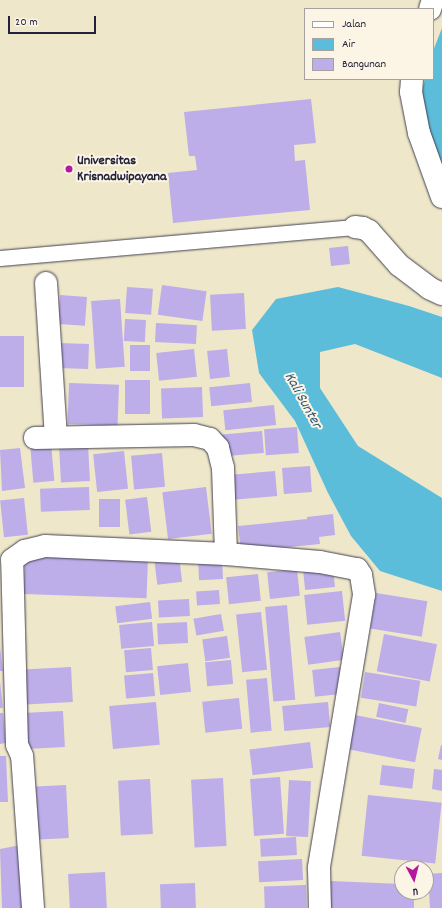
<!DOCTYPE html>
<html>
<head>
<meta charset="utf-8">
<style>
	body { margin:0 }
	#map { position:relative; width:442px; height:908px; overflow:hidden; background:#eee7c9; font-family:Dekko,sans-serif }
	div>[style] { position:absolute }
	[style*='--x'] { left:calc(var(--x)*1px); top:calc(var(--y)*1px); width:calc(var(--w)*1px); rotate:calc(var(--a)*1deg) }
	.water>* { inset:0; background:#5cbdda }
	.building>* { inset:0; background:#bdade8; transform-origin:0 0 }
	.roads { filter:drop-shadow(0 0 1px #414050) drop-shadow(0 0 1px #414050) }
	.service>* { height:15px; margin:-7.5px; padding:0 7.5px; transform-origin:7.5px; border-radius:7.5px; background:#fff }
	.minor>* { height:22px; margin:-11px; padding:0 11px; transform-origin:11px; border-radius:11px; background:#fff }
	.dots>* { width:11px; height:11px; translate:-50% -50%; box-sizing:border-box; border:2px solid #fcf5e5; border-radius:50% }
	span { translate:-50% -50%; white-space:nowrap; text-align:center; line-height:1.15; -webkit-text-stroke:4px #fcf5e5; paint-order:stroke }
	.poi-label { font-size:14px; color:#22223b; font-weight:700 }
	.left { translate:0 -50%; text-align:left }
	.water-label { font-size:15px; color:#365873; font-style:italic }
	.legend { position:absolute; left:304px; top:8px; width:130px; height:72px; box-sizing:border-box; background:#fcf5e5; border:1px solid #a5a1a1; margin:0; padding:5px 7px; list-style:none; font-size:12px; color:#22223b }
	.legend li { display:flex; align-items:center; gap:8px; height:20px }
	.legend b { width:20px; border:1px solid #a5a1a1 }
	.north { position:absolute; left:394px; top:860px; width:40px; height:40px; box-sizing:border-box; background:#fcf5e5; border:1px solid #a5a1a1; border-radius:50%; rotate:173deg; font-size:11px; font-weight:700; line-height:16px; text-align:center; color:#22223b }
	.north::after { content:''; display:block; margin:auto; width:14px; height:18px; background:#b5179e; clip-path:polygon(50% 0,100% 100%,50% 72%,0 100%) }
	.scale { position:absolute; left:8px; top:16px; width:88px; height:18px; box-sizing:border-box; border:2px solid #22223b; border-top:0; padding-left:5px; font-size:12px; line-height:14px; white-space:nowrap; color:#22223b; -webkit-text-stroke:3px #fcf5e5; paint-order:stroke }
</style>
</head>
<body>
<div id="map">
	<div class="water">
		<i style="clip-path:polygon(442px 28px,442px 177px,417px 112px,425px 79px,433px 79px,433px 51px)"></i>
		<i style="clip-path:polygon(338px 287px,409px 306px,442px 317px,442px 378px,355px 344px,320px 352px,320px 388px,358px 446px,442px 498px,442px 591px,380px 571px,351px 536px,328px 493px,295px 421px,259px 373px,252px 330px,276px 299px)"></i>
	</div>
	<div class="building">
		<i style="clip-path:polygon(311px 99px,316px 143px,294px 145px,295px 161px,305px 160px,310px 210px,173px 223px,168px 173px,197px 170px,195px 156px,189px 156px,184px 112px)"></i>
		<i style="left:348px;top:246px;width:18px;height:19px;rotate:84deg"></i>
		<i style="left:162px;top:285px;width:45px;height:30px;rotate:8deg"></i>
		<i style="left:127px;top:287px;width:26px;height:26px;rotate:4deg"></i>
		<i style="left:244px;top:293px;width:36px;height:34px;rotate:87deg"></i>
		<i style="left:60px;top:295px;width:27px;height:29px;rotate:4deg"></i>
		<i style="left:120px;top:299px;width:68px;height:29px;rotate:86deg"></i>
		<i style="left:125px;top:319px;width:21px;height:22px;rotate:3deg"></i>
		<i style="left:156px;top:323px;width:41px;height:19px;rotate:3deg"></i>
		<i style="left:0;top:336px;width:24px;height:51px"></i>
		<i style="left:58px;top:343px;width:31px;height:25px;rotate:2deg"></i>
		<i style="left:130px;top:345px;width:20px;height:26px"></i>
		<i style="left:194px;top:349px;width:28px;height:38px;rotate:84deg"></i>
		<i style="left:227px;top:349px;width:28px;height:20px;rotate:84deg"></i>
		<i style="left:150px;top:380px;width:34px;height:25px;rotate:90deg"></i>
		<i style="left:69px;top:383px;width:50px;height:41px;rotate:2deg"></i>
		<i style="left:250px;top:383px;width:19px;height:41px;rotate:84deg"></i>
		<i style="left:202px;top:387px;width:30px;height:41px;rotate:88deg"></i>
		<i style="left:274px;top:405px;width:20px;height:51px;rotate:84deg"></i>
		<i style="left:297px;top:427px;width:26px;height:33px;rotate:86deg"></i>
		<i style="left:262px;top:431px;width:22px;height:42px;rotate:85deg"></i>
		<i style="left:51px;top:443px;width:38px;height:21px;rotate:85deg"></i>
		<i style="left:88px;top:444px;width:37px;height:29px;rotate:87deg"></i>
		<i style="clip-path:polygon(20px 448px,25px 488px,2px 491px,0 450px)"></i>
		<i style="left:124px;top:451px;width:38px;height:31px;rotate:84deg"></i>
		<i style="left:162px;top:453px;width:34px;height:31px;rotate:85deg"></i>
		<i style="left:310px;top:466px;width:26px;height:28px;rotate:86deg"></i>
		<i style="left:275px;top:471px;width:25px;height:44px;rotate:85deg"></i>
		<i style="left:89px;top:487px;width:23px;height:49px;rotate:88deg"></i>
		<i style="left:206px;top:487px;width:47px;height:44px;rotate:83deg"></i>
		<i style="left:147px;top:497px;width:35px;height:22px;rotate:83deg"></i>
		<i style="left:24px;top:498px;width:37px;height:24px;rotate:84deg"></i>
		<i style="left:99px;top:499px;width:21px;height:28px"></i>
		<i style="clip-path:polygon(333px 514px,335px 535px,319px 537px,320px 544px,241px 552px,238px 526px,307px 519px,307px 517px)"></i>
		<i style="left:25px;top:555px;width:123px;height:39px;rotate:2deg"></i>
		<i style="left:179px;top:556px;width:26px;height:25px;rotate:83deg"></i>
		<i style="left:222px;top:559px;width:20px;height:24px;rotate:87deg"></i>
		<i style="left:333px;top:568px;width:19px;height:30px;rotate:84deg"></i>
		<i style="left:297px;top:569px;width:27px;height:30px;rotate:84deg"></i>
		<i style="left:258px;top:574px;width:27px;height:32px;rotate:84deg"></i>
		<i style="left:219px;top:590px;width:14px;height:23px;rotate:86deg"></i>
		<i style="left:342px;top:591px;width:30px;height:38px;rotate:84deg"></i>
		<i style="left:376px;top:593px;width:52px;height:36px;rotate:9deg"></i>
		<i style="left:189px;top:599px;width:17px;height:31px;rotate:87deg"></i>
		<i style="left:150px;top:602px;width:17px;height:35px;rotate:83deg"></i>
		<i style="left:287px;top:605px;width:95px;height:22px;rotate:85deg"></i>
		<i style="left:261px;top:612px;width:58px;height:25px;rotate:84deg"></i>
		<i style="left:221px;top:614px;width:17px;height:28px;rotate:80deg"></i>
		<i style="left:152px;top:622px;width:24px;height:33px;rotate:85deg"></i>
		<i style="left:187px;top:622px;width:21px;height:30px;rotate:87deg"></i>
		<i style="left:340px;top:632px;width:28px;height:36px;rotate:82deg"></i>
		<i style="left:384px;top:634px;width:54px;height:38px;rotate:11deg"></i>
		<i style="left:227px;top:636px;width:22px;height:25px;rotate:82deg"></i>
		<i style="clip-path:polygon(0 647px,3px 671px,0 671px)"></i>
		<i style="left:151px;top:648px;width:22px;height:27px;rotate:85deg"></i>
		<i style="left:231px;top:660px;width:24px;height:26px;rotate:85deg"></i>
		<i style="left:188px;top:663px;width:29px;height:31px;rotate:84deg"></i>
		<i style="left:71px;top:667px;width:35px;height:52px;rotate:87deg"></i>
		<i style="left:340px;top:667px;width:27px;height:28px;rotate:84deg"></i>
		<i style="left:365px;top:672px;width:56px;height:26px;rotate:9deg"></i>
		<i style="left:153px;top:673px;width:23px;height:29px;rotate:85deg"></i>
		<i style="left:267px;top:678px;width:53px;height:21px;rotate:85deg"></i>
		<i style="clip-path:polygon(0 682px,3px 708px,0 708px)"></i>
		<i style="left:239px;top:698px;width:31px;height:37px;rotate:84deg"></i>
		<i style="left:156px;top:702px;width:43px;height:47px;rotate:85deg"></i>
		<i style="left:328px;top:702px;width:25px;height:46px;rotate:85deg"></i>
		<i style="left:379px;top:703px;width:30px;height:14px;rotate:12deg"></i>
		<i style="left:63px;top:711px;width:36px;height:40px;rotate:87deg"></i>
		<i style="clip-path:polygon(0 713px,3px 713px,6px 743px,0 744px)"></i>
		<i style="left:355px;top:715px;width:68px;height:35px;rotate:11deg"></i>
		<i style="left:310px;top:742px;width:26px;height:61px;rotate:83deg"></i>
		<i style="clip-path:polygon(441px 745px,442px 745px,442px 760px,438px 759px)"></i>
		<i style="clip-path:polygon(0 756px,6px 756px,8px 802px,0 802px)"></i>
		<i style="left:382px;top:765px;width:33px;height:20px;rotate:7deg"></i>
		<i style="clip-path:polygon(434px 769px,442px 770px,442px 791px,432px 789px)"></i>
		<i style="left:280px;top:777px;width:57px;height:30px;rotate:86deg"></i>
		<i style="left:223px;top:778px;width:68px;height:32px;rotate:87deg"></i>
		<i style="left:150px;top:779px;width:55px;height:32px;rotate:87deg"></i>
		<i style="left:289px;top:780px;width:22px;height:56px;rotate:3deg"></i>
		<i style="left:66px;top:785px;width:53px;height:30px;rotate:87deg"></i>
		<i style="left:368px;top:795px;width:74px;height:61px;rotate:6deg"></i>
		<i style="left:296px;top:837px;width:18px;height:36px;rotate:87deg"></i>
		<i style="clip-path:polygon(21px 845px,31px 908px,2px 908px,0 849px)"></i>
		<i style="left:302px;top:859px;width:21px;height:44px;rotate:87deg"></i>
		<i style="left:105px;top:872px;width:36px;height:37px;rotate:87deg"></i>
		<i style="clip-path:polygon(442px 873px,442px 908px,430px 908px,428px 874px)"></i>
		<i style="clip-path:polygon(330px 881px,402px 884px,402px 892px,414px 892px,414px 908px,329px 908px)"></i>
		<i style="left:195px;top:883px;width:25px;height:35px;rotate:88deg"></i>
		<i style="left:306px;top:885px;width:23px;height:42px;rotate:88deg"></i>
	</div>
	<div class="roads">
		<div class="service">
			<i style="--x:0;--y:258;--w:356;--a:-5"></i>
		</div>
		<div class="minor">
			<i style="--x:430;--y:9;--w:9;--a:-72"></i>
			<i style="--x:412;--y:79;--w:13;--a:94"></i>
			<i style="--x:411;--y:92;--w:42;--a:79"></i>
			<i style="--x:419;--y:133;--w:68;--a:70.2"></i>
			<i style="--x:355;--y:227;--w:8;--a:7"></i>
			<i style="--x:363;--y:228;--w:7;--a:27"></i>
			<i style="--x:369;--y:231;--w:45;--a:48.6"></i>
			<i style="--x:399;--y:265;--w:38;--a:37"></i>
			<i style="--x:429;--y:288;--w:14;--a:25"></i>
			<i style="--x:46;--y:283;--w:154;--a:86.3"></i>
			<i style="--x:35;--y:438;--w:159;--a:-1.1"></i>
			<i style="--x:194;--y:435;--w:16;--a:14"></i>
			<i style="--x:210;--y:439;--w:12;--a:48"></i>
			<i style="--x:218;--y:448;--w:21;--a:76"></i>
			<i style="--x:223;--y:468;--w:86;--a:88"></i>
			<i style="--x:33;--y:908;--w:152;--a:-94.1"></i>
			<i style="--x:22;--y:756;--w:12;--a:-114"></i>
			<i style="--x:17;--y:745;--w:185;--a:-91.5"></i>
			<i style="--x:12;--y:560;--w:16;--a:-35"></i>
			<i style="--x:25;--y:551;--w:21;--a:-14"></i>
			<i style="--x:45;--y:546;--w:181;--a:2.5"></i>
			<i style="--x:226;--y:554;--w:94;--a:4.9"></i>
			<i style="--x:320;--y:562;--w:38;--a:11"></i>
			<i style="--x:357;--y:569;--w:7;--a:56"></i>
			<i style="--x:361;--y:575;--w:20;--a:81"></i>
			<i style="--x:364;--y:595;--w:277;--a:99.4"></i>
			<i style="--x:319;--y:868;--w:40;--a:88.6"></i>
		</div>
	</div>
	<div class="dots">
		<i style="left:69px;top:169px;background:#b5179e"></i>
	</div>
	<div class="poi-label">
		<span class="left" style="left:77px;top:169px">Universitas<br>Krisnadwipayana</span>
	</div>
	<div class="water-label">
		<span style="left:302px;top:401px;rotate:61deg">Kali Sunter</span>
	</div>
	<ul class="legend">
	<li><b style="height:5px;background:#fff"></b>Jalan</li>
	<li><b style="height:11px;background:#5cbdda"></b>Air</li>
	<li><b style="height:11px;background:#bdade8"></b>Bangunan</li>
	</ul>
	<div class="north">U</div>
	<div class="scale">20 m</div>
</div>
</body>
</html>
